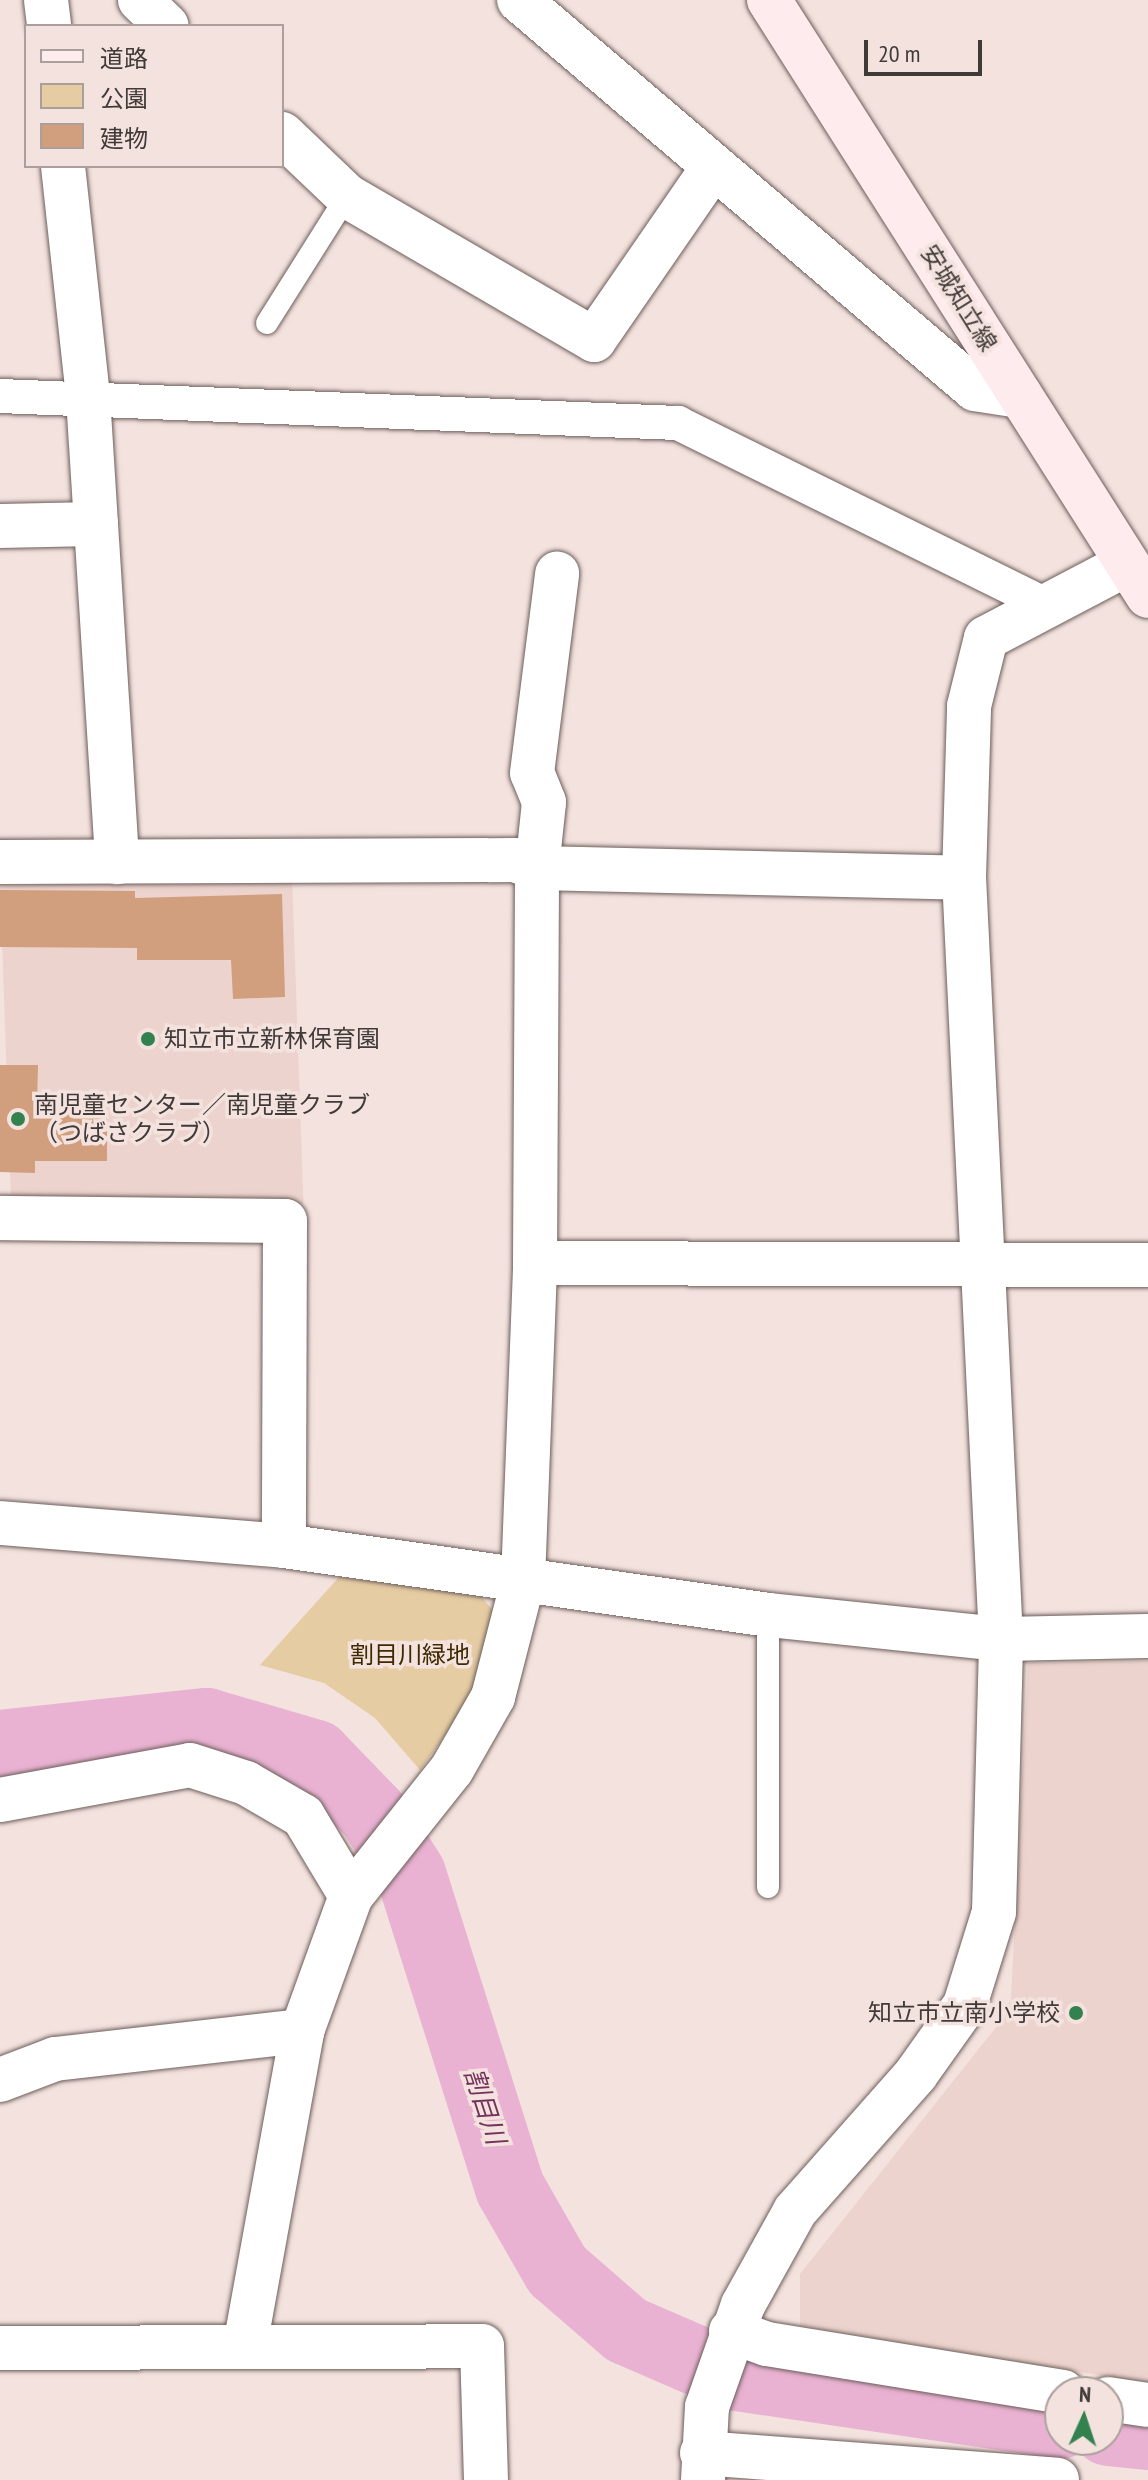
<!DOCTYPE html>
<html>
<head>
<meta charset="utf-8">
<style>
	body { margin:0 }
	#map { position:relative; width:1148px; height:2480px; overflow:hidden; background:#f3e2de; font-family:"PT Sans Narrow","Noto Sans JP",sans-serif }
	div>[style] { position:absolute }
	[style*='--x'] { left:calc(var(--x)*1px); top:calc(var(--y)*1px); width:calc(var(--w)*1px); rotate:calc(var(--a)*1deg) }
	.built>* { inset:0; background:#ecd3cd; transform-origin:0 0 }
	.green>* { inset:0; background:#e5cca3 }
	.river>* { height:70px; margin:-35px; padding:0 35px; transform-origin:35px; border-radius:35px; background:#e9b2d2 }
	.building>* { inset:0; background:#d19f7d }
	.roads { filter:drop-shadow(0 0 2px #6d5e5b) drop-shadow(0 0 2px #6d5e5b) }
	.service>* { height:22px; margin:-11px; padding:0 11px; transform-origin:11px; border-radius:11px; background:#fff }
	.pedestrian>* { height:34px; margin:-17px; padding:0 17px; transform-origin:17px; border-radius:17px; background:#fff }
	.minor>* { height:44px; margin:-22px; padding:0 22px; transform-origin:22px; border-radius:22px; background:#fff }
	.tertiary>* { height:44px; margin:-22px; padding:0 22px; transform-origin:22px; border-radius:22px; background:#fff }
	.secondary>* { height:44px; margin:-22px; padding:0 22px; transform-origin:22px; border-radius:22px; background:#fdebee }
	.dots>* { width:22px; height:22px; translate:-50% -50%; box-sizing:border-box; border:4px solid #f3e2de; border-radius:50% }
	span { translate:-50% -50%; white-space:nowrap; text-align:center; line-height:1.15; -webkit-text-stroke:7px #f3e2de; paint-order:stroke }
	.street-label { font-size:24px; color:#403a38 }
	.poi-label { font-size:24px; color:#403a38 }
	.left { translate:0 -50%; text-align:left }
	.right { translate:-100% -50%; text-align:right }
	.park-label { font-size:24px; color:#3f2a00 }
	.water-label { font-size:26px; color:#74335d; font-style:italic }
	.legend { position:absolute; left:24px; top:24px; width:260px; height:144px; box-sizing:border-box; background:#f3e2de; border:2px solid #ab9f9c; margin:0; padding:10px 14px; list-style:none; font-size:24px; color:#403a38 }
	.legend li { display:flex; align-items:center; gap:16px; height:40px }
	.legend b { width:40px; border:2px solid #ab9f9c }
	.north { position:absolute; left:1044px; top:2376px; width:80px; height:80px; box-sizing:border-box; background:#f3e2de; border:2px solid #ab9f9c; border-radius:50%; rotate:3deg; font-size:22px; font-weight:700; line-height:32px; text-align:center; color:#403a38 }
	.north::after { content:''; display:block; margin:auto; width:28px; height:36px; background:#348150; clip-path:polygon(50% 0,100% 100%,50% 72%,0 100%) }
	.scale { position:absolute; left:864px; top:40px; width:118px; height:36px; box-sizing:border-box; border:4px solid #403a38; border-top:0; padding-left:10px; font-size:24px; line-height:28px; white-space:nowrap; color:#403a38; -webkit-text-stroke:6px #f3e2de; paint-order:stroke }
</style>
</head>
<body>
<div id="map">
	<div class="built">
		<i style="left:292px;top:876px;width:328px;height:292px;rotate:88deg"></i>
		<i style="clip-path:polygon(1148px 1661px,1148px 2383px,800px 2326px,800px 2274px,997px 2026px,1011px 1999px,1028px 1663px)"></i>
	</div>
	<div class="green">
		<i style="clip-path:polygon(339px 1577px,477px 1591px,493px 1611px,474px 1696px,420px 1770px,375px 1718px,324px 1683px,260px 1665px)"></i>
	</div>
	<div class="river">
		<i style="--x:0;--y:1745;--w:208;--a:-6.1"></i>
		<i style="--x:207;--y:1723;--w:114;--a:16.4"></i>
		<i style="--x:316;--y:1755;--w:82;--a:46"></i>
		<i style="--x:373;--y:1814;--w:71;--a:57.7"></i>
		<i style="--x:411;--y:1874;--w:329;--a:72.5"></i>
		<i style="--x:510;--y:2188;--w:95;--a:60.2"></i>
		<i style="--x:557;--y:2270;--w:91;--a:41"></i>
		<i style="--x:626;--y:2330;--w:113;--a:23.4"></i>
		<i style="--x:730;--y:2375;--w:334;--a:8.4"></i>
		<i style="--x:1108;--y:2431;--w:40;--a:5.7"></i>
	</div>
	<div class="building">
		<i style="clip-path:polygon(0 890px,135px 891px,135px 898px,282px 894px,285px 997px,233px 999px,231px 960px,137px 960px,137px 948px,0 947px)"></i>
		<i style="clip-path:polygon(0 1065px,38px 1065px,37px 1106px,107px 1106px,107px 1161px,35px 1161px,35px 1173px,0 1172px)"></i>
	</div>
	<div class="roads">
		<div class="service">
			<i style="--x:267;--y:323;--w:150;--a:-57.8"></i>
			<i style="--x:768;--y:1615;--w:272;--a:90"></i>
		</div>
		<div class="pedestrian">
			<i style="--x:0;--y:396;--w:679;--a:2.28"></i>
			<i style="--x:678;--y:423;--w:411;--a:26.3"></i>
		</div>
		<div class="minor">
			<i style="--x:46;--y:0;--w:26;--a:83"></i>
			<i style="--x:140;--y:0;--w:37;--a:44"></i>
			<i style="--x:519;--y:0;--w:599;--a:40.47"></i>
			<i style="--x:975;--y:389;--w:46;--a:8.8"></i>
			<i style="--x:282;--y:134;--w:90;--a:43.6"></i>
			<i style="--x:347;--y:196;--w:286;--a:30.2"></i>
			<i style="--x:594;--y:340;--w:211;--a:-55.4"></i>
			<i style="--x:63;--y:166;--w:232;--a:83.8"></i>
			<i style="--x:88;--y:397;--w:466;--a:86.4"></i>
			<i style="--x:0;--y:526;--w:96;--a:-1.2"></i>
			<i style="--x:0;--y:862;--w:514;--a:-0.22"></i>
			<i style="--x:514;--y:860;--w:24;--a:19"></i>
			<i style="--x:537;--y:868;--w:427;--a:1.3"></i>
			<i style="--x:0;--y:1218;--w:285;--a:0.6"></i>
			<i style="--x:285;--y:1221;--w:325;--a:90.2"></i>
			<i style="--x:535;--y:1263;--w:613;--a:0.19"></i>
			<i style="--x:0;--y:1523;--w:285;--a:4.6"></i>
			<i style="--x:284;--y:1546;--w:489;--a:8.1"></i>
			<i style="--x:768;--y:1615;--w:234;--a:5.9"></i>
			<i style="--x:1001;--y:1639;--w:762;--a:-92.78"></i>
			<i style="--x:964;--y:878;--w:172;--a:-88.3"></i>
			<i style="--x:969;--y:706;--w:70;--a:-76"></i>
			<i style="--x:986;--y:638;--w:159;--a:-27.7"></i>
			<i style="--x:0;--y:1800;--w:193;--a:-10.4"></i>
			<i style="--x:190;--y:1765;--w:59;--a:17.8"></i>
			<i style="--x:246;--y:1783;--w:66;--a:30.1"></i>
			<i style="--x:303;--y:1816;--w:93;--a:59"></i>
			<i style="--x:0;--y:2080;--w:59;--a:-20.9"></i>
			<i style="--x:55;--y:2059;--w:249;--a:-6.5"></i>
			<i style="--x:731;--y:2331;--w:38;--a:20"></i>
			<i style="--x:767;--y:2344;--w:300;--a:9.2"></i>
			<i style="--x:245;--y:2346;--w:320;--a:-79.7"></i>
			<i style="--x:302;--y:2031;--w:144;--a:-70.1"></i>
			<i style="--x:351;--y:1896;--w:162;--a:-51.5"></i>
			<i style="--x:452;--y:1769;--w:83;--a:-60.3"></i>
			<i style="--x:493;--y:1697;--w:120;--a:-75.5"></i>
			<i style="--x:523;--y:1581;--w:318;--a:-87.8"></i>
			<i style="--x:535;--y:1263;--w:395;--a:-89.7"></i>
			<i style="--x:537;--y:868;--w:66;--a:-83.9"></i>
			<i style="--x:544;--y:802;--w:31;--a:-112"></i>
			<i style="--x:532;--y:773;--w:201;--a:-82.8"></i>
			<i style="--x:0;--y:2348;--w:482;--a:-0.2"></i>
			<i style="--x:482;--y:2346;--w:134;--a:88.3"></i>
			<i style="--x:1108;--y:2399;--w:40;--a:8.5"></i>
			<i style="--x:702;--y:2453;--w:356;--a:4.3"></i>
		</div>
		<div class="tertiary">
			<i style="--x:703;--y:2480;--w:73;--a:-86.9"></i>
			<i style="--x:707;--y:2407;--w:108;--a:-70.6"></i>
			<i style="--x:743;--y:2305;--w:107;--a:-61"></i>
			<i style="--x:795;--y:2211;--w:183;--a:-48.5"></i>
			<i style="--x:916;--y:2074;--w:85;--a:-54.6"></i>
			<i style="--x:965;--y:2005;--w:97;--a:-72.7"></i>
			<i style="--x:994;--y:1912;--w:273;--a:-88.5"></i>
			<i style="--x:1001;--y:1639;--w:147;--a:-1.2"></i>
		</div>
		<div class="secondary">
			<i style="--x:769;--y:0;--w:706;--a:57.55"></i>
		</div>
	</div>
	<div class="dots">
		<i style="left:148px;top:1039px;background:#348150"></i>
		<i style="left:18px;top:1119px;background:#348150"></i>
		<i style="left:1076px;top:2013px;background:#348150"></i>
	</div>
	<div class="street-label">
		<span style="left:959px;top:298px;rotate:58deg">安城知立線</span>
	</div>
	<div class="poi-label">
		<span class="left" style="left:164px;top:1039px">知立市立新林保育園</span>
		<span class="left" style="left:34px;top:1119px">南児童センター／南児童クラブ<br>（つばさクラブ）</span>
		<span class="right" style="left:1060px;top:2013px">知立市立南小学校</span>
	</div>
	<div class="park-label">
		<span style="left:410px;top:1655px">割目川緑地</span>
	</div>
	<div class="water-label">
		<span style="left:485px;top:2106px;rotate:72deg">割目川</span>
	</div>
	<ul class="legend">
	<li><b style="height:10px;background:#fdebee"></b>道路</li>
	<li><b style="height:22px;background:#e5cca3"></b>公園</li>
	<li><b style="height:22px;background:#d19f7d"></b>建物</li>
	</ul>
	<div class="north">N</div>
	<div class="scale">20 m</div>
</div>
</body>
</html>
